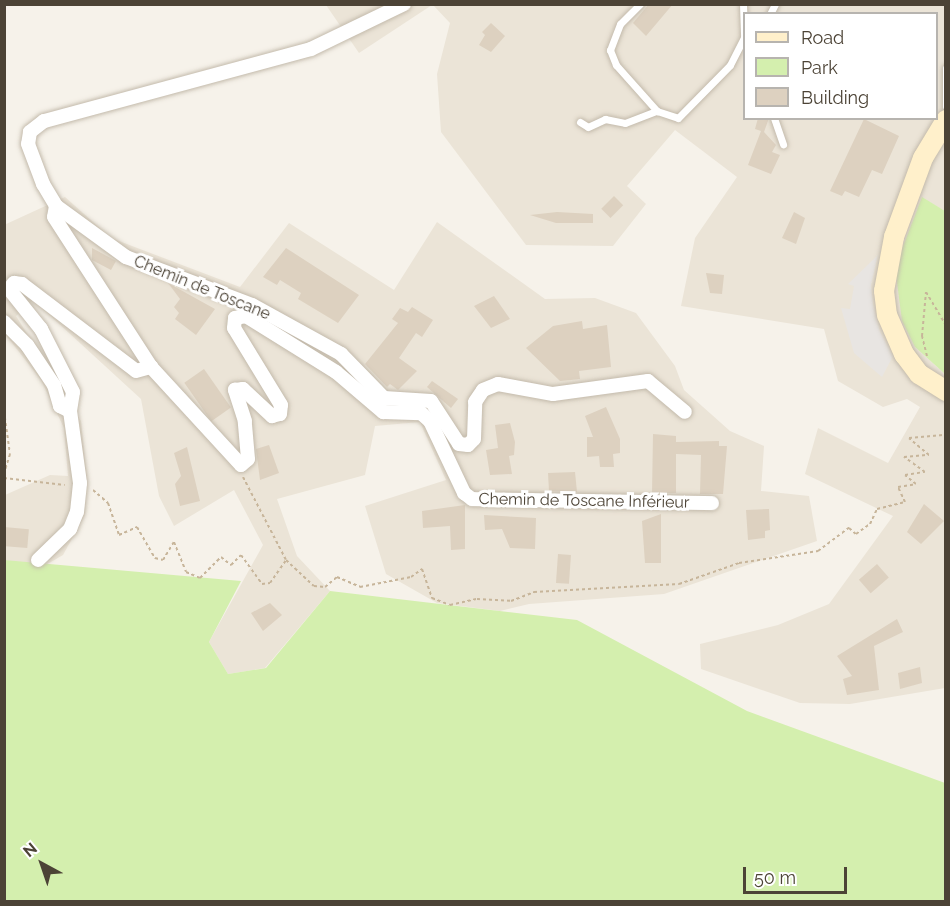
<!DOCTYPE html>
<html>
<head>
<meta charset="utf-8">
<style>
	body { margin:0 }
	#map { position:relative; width:950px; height:906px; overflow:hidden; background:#f6f2ea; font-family:Raleway,sans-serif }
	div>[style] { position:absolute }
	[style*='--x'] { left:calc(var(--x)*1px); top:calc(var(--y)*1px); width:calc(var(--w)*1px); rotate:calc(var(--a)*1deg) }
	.residential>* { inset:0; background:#ebe4d7 }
	.green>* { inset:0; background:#d4efae }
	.parking>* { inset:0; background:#e8e5e2 }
	.building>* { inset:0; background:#ddd1c0; transform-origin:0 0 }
	.path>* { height:2px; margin-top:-1px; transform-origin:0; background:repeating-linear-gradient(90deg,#c7b59a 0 3px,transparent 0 6px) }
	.roads { filter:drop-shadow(0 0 2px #c3baab) drop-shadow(0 0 2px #c3baab) }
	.service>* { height:7px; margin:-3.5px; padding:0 3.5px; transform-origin:3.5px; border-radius:3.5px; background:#fff }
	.minor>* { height:14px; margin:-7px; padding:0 7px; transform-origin:7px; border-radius:7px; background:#fff }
	.secondary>* { height:20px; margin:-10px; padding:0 10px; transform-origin:10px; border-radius:10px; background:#fff0cb }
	span { translate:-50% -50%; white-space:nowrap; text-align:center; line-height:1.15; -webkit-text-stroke:6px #fff; paint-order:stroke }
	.street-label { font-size:16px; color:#4c4336 }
	.frame { position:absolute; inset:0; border:6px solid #4c4336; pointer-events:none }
	.legend { position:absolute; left:743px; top:12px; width:195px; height:108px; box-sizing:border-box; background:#fff; border:2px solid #b7b4af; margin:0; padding:8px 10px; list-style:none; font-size:18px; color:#4c4336 }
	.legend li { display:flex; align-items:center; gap:12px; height:30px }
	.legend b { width:30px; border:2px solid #b7b4af }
	.north { position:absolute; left:12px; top:834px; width:60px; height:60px; -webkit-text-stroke:4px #fff; paint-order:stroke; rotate:320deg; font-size:16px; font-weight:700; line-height:24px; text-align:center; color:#4c4336 }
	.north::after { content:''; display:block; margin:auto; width:21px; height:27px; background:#4c4336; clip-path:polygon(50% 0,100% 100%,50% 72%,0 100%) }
	.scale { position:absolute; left:743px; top:867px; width:104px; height:27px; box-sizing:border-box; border:3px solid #4c4336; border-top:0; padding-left:8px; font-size:18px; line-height:21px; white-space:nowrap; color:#4c4336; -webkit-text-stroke:4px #fff; paint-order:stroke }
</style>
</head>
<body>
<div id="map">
	<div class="residential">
		<i style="clip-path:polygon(326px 5px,432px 5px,359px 53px)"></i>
		<i style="clip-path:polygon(evenodd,433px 5px,945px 5px,945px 211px,922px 198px,915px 347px,945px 374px,945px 688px,850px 704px,800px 703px,701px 669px,700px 644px,778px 625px,829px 604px,893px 516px,805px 474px,818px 428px,888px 463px,920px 407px,907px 399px,883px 407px,838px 381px,824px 329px,681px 306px,695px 238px,737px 177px,675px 130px,627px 186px,646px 204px,613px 246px,526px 245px,441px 132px,437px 74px,450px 23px,433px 5px,744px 14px,936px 14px,936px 118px,744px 118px,744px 14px)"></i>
		<i style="clip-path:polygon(65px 197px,111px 238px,240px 287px,289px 223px,394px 290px,437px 222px,545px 299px,595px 298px,636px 313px,675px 366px,684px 390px,730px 431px,764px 446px,761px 491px,809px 496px,817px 541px,664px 594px,529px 604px,500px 611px,437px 603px,386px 574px,365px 506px,446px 480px,420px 422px,375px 426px,365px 475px,277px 499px,297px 556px,330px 591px,265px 668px,228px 674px,209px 642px,263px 545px,234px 490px,174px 526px,159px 496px,141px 399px,33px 300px,16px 316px,81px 421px,87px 478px,85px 515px,63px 555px,18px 581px,5px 621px,5px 495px,50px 475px,68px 476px,64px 428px,41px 380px,5px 334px,4px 225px)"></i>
	</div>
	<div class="green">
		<i style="clip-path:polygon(922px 197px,945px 211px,945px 374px,915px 347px,902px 321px,895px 267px)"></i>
		<i style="clip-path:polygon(4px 560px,241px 581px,209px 642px,228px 674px,266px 668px,330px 591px,577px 620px,747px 711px,945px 783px,945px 901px,5px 901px)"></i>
	</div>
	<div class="parking">
		<i style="clip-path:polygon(878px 255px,871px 285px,873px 304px,880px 332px,893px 356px,882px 377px,854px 353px,841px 308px,850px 309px,854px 286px,848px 284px)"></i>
	</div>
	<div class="building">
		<i style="clip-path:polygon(649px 4px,673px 4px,646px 36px,633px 23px)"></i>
		<i style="clip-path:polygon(491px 23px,505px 36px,491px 52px,479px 45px,485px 35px,482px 32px)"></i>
		<i style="clip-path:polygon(758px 118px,769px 118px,764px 132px,776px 145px,772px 152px,780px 155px,771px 174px,748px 165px,761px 131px,755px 129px)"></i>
		<i style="clip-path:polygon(864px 119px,899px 136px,882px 174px,872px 170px,859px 197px,845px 191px,842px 196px,830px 191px)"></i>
		<i style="left:614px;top:196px;width:13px;height:18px;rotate:45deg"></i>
		<i style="clip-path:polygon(557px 212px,593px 214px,593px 223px,556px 223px,530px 215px)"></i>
		<i style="clip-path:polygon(794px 212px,805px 218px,796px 244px,782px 238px)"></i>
		<i style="clip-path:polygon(92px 248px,116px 261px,111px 270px,92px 260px)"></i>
		<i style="clip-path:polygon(286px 248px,359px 295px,338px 323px,298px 299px,301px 293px,280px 280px,277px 285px,263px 277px)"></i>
		<i style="clip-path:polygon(706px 273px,724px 275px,722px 294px,710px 293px)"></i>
		<i style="clip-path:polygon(168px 283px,215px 309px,196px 335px,175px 319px,179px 313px,174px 307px,180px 299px)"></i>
		<i style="clip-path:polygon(494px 296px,510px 319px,491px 328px,474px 306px)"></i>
		<i style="clip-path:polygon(412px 307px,433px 320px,422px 337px,416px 333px,399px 358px,417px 371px,398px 390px,390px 384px,387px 387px,365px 364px,398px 323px,392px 319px,400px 308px,408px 312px)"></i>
		<i style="clip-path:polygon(582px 321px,583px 329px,607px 325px,611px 367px,579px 371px,580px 379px,560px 381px,526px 348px,553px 326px)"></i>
		<i style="left:204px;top:369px;width:47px;height:24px;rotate:55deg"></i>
		<i style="clip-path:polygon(432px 381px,458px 399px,451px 408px,427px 387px)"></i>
		<i style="clip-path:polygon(606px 407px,620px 439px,620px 453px,613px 454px,614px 467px,600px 467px,599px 456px,587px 457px,587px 437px,593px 437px,585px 416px)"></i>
		<i style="clip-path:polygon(510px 423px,515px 442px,514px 455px,509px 456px,512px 474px,490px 475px,486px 450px,498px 448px,495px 425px)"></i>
		<i style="clip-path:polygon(653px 434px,676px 436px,676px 442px,719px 441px,719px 446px,727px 446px,723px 494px,700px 494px,701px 455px,676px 454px,676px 493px,652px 493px)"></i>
		<i style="clip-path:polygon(269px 445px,279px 473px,260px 480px,256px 449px)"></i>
		<i style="clip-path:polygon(187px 447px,200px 501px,180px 506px,175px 484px,181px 476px,174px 453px)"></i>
		<i style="clip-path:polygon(575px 472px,577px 492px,549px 491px,548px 473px)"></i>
		<i style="clip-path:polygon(924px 504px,944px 521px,921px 544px,907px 532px)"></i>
		<i style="clip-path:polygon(465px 505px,465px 549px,451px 550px,450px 526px,423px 528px,422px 511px)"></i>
		<i style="clip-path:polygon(769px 509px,770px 530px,765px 531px,765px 538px,748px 540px,746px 510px)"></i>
		<i style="clip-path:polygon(661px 514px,661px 563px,645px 563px,642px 521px)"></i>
		<i style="clip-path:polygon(484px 515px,536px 518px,535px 549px,510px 548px,502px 529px,485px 530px)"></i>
		<i style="left:4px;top:527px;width:25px;height:19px;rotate:5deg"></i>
		<i style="left:558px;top:554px;width:13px;height:29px;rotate:4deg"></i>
		<i style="left:877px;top:564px;width:18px;height:24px;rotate:49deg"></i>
		<i style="clip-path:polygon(270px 603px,282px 615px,263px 631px,251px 613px)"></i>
		<i style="clip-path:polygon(897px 619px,903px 632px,874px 646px,879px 690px,847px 695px,843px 679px,852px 676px,837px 656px)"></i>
		<i style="clip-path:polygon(920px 667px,922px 683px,900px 689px,898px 673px)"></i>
	</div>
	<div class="path">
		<i style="--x:927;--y:356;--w:21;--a:-104"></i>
		<i style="--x:922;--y:336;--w:44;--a:-84.8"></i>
		<i style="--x:926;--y:292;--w:39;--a:59"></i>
		<i style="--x:4;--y:411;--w:43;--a:82.1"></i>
		<i style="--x:10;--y:454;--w:21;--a:107"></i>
		<i style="--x:243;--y:477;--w:93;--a:62.6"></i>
		<i style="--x:286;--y:560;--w:38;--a:43"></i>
		<i style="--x:314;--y:586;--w:11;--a:5"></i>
		<i style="--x:325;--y:587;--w:16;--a:-40"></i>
		<i style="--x:337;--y:577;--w:25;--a:23"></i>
		<i style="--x:360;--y:587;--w:52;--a:-11.1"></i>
		<i style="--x:411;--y:577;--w:14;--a:-36"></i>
		<i style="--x:422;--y:569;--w:31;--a:71"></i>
		<i style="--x:432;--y:598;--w:19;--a:21"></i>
		<i style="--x:450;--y:605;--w:28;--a:-13"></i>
		<i style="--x:477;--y:599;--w:34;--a:3"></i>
		<i style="--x:511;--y:601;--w:25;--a:-21"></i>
		<i style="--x:534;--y:592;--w:145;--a:-3.2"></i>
		<i style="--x:679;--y:584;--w:64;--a:-19.3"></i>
		<i style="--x:739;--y:563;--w:80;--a:-8.6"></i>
		<i style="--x:818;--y:551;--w:39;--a:-37"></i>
		<i style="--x:849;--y:528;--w:9;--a:41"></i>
		<i style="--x:856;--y:534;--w:17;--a:-36"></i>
		<i style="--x:870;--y:524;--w:17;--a:-65"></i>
		<i style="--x:877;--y:509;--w:29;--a:-14"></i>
		<i style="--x:905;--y:502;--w:17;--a:-115"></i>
		<i style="--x:898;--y:487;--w:18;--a:-9"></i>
		<i style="--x:916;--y:484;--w:14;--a:-141"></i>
		<i style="--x:905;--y:475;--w:20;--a:-9"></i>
		<i style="--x:925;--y:472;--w:26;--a:-144"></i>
		<i style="--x:904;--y:457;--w:25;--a:-5"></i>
		<i style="--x:929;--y:455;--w:26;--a:-140"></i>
		<i style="--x:909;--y:438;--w:37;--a:-5"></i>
		<i style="--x:4;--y:478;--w:61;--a:6.5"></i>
		<i style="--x:93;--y:490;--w:20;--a:41"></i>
		<i style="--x:108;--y:503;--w:34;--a:71"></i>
		<i style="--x:119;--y:535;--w:20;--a:-24"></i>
		<i style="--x:137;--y:527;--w:36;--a:60"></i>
		<i style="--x:155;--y:558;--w:8;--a:14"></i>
		<i style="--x:163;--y:560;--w:21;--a:-59"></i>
		<i style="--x:174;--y:542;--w:32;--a:68"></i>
		<i style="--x:186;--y:572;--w:15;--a:23"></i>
		<i style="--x:200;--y:578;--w:30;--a:-45"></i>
		<i style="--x:221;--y:557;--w:13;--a:39"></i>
		<i style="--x:231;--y:565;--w:14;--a:-45"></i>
		<i style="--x:241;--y:555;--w:36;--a:54"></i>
		<i style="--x:262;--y:584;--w:8;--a:-7"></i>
		<i style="--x:270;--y:583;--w:28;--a:-55"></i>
	</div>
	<div class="roads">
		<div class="service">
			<i style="--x:640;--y:4;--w:28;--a:135"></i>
			<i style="--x:620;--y:24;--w:28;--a:111"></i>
			<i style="--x:610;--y:50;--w:16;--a:68"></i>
			<i style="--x:616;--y:65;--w:62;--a:48.3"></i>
			<i style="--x:657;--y:111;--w:22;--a:18"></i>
			<i style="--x:678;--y:118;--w:74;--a:-45.5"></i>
			<i style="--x:730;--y:65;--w:31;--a:-63"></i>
			<i style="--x:743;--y:4;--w:33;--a:88"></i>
			<i style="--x:770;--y:14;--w:11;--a:-63"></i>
			<i style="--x:946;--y:68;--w:38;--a:90"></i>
			<i style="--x:774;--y:118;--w:28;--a:71"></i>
			<i style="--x:580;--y:122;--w:9;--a:32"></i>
			<i style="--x:588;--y:127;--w:19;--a:-25"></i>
			<i style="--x:605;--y:119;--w:20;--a:11"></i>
			<i style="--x:625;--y:123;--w:34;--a:-21"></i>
		</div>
		<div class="minor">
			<i style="--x:404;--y:4;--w:103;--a:154.2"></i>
			<i style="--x:311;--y:49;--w:277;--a:164.9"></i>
			<i style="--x:44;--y:121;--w:18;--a:142"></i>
			<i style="--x:30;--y:132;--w:12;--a:99"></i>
			<i style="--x:28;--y:144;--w:43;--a:69.4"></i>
			<i style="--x:43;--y:184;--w:26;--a:59"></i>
			<i style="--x:56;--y:206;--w:87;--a:36.1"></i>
			<i style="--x:126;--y:257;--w:135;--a:20.9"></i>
			<i style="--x:252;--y:305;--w:102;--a:28.8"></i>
			<i style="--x:341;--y:354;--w:62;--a:45.7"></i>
			<i style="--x:384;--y:398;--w:47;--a:3.7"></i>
			<i style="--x:431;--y:401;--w:51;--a:56.9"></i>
			<i style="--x:459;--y:444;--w:9;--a:6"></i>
			<i style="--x:468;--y:445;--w:8;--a:-45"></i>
			<i style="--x:474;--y:439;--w:37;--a:-88"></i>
			<i style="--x:475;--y:402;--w:14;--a:-56"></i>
			<i style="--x:483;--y:390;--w:16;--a:-22"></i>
			<i style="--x:498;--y:384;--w:56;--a:10.3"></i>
			<i style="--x:553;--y:394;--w:96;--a:-7.8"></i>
			<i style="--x:648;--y:381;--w:48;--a:40"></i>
			<i style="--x:56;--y:206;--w:11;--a:100"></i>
			<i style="--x:54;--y:217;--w:179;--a:57.1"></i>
			<i style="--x:151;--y:367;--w:133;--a:47.4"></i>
			<i style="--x:241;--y:465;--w:9;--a:-41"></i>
			<i style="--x:248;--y:459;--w:38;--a:-95"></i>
			<i style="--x:245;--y:421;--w:33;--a:-108"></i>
			<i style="--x:235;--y:390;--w:8;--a:-7"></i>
			<i style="--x:243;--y:389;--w:40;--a:43"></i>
			<i style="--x:272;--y:416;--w:8;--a:-14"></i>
			<i style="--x:280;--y:414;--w:9;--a:-84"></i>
			<i style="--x:281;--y:405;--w:90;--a:-121.4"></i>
			<i style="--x:234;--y:328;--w:10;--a:-84"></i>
			<i style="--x:235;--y:318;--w:11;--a:-10"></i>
			<i style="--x:246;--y:316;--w:106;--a:31.9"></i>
			<i style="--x:336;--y:372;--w:62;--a:40.4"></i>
			<i style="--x:383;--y:412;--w:38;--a:2"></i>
			<i style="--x:421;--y:413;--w:12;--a:42"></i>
			<i style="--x:430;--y:421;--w:80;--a:64.7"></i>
			<i style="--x:464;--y:493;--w:10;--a:37"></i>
			<i style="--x:472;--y:499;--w:240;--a:1"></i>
			<i style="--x:4;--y:322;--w:33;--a:45"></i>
			<i style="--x:27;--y:345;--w:48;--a:56"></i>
			<i style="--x:54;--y:385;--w:22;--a:74"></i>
			<i style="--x:60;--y:406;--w:11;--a:27"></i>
			<i style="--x:38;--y:560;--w:45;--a:-44.1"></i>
			<i style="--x:70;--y:529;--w:18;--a:-68"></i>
			<i style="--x:77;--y:512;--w:29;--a:-84"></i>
			<i style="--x:80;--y:483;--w:73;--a:-97.9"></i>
			<i style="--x:70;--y:411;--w:19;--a:-81"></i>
			<i style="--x:73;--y:392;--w:71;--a:-116.9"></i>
			<i style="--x:41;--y:329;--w:51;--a:-128.7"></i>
			<i style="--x:9;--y:289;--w:8;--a:-50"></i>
			<i style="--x:14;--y:283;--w:8;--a:7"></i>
			<i style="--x:22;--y:284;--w:143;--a:37.3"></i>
			<i style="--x:136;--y:371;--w:16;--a:-15"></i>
		</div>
		<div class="secondary">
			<i style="--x:946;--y:120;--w:44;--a:121.2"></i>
			<i style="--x:923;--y:158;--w:84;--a:110.2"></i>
			<i style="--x:894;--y:237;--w:55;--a:100.5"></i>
			<i style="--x:884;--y:291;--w:24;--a:83"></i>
			<i style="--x:887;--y:315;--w:43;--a:66.4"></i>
			<i style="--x:904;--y:354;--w:25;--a:53"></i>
			<i style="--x:919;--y:374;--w:32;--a:32"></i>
		</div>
	</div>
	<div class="street-label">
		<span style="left:202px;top:288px;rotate:22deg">Chemin de Toscane</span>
		<span style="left:584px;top:501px;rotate:1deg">Chemin de Toscane Inférieur</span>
	</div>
	<div class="frame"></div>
	<ul class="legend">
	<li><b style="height:8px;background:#fff0cb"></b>Road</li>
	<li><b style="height:16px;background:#d4efae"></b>Park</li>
	<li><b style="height:16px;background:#ddd1c0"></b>Building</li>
	</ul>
	<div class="north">N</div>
	<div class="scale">50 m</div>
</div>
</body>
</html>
